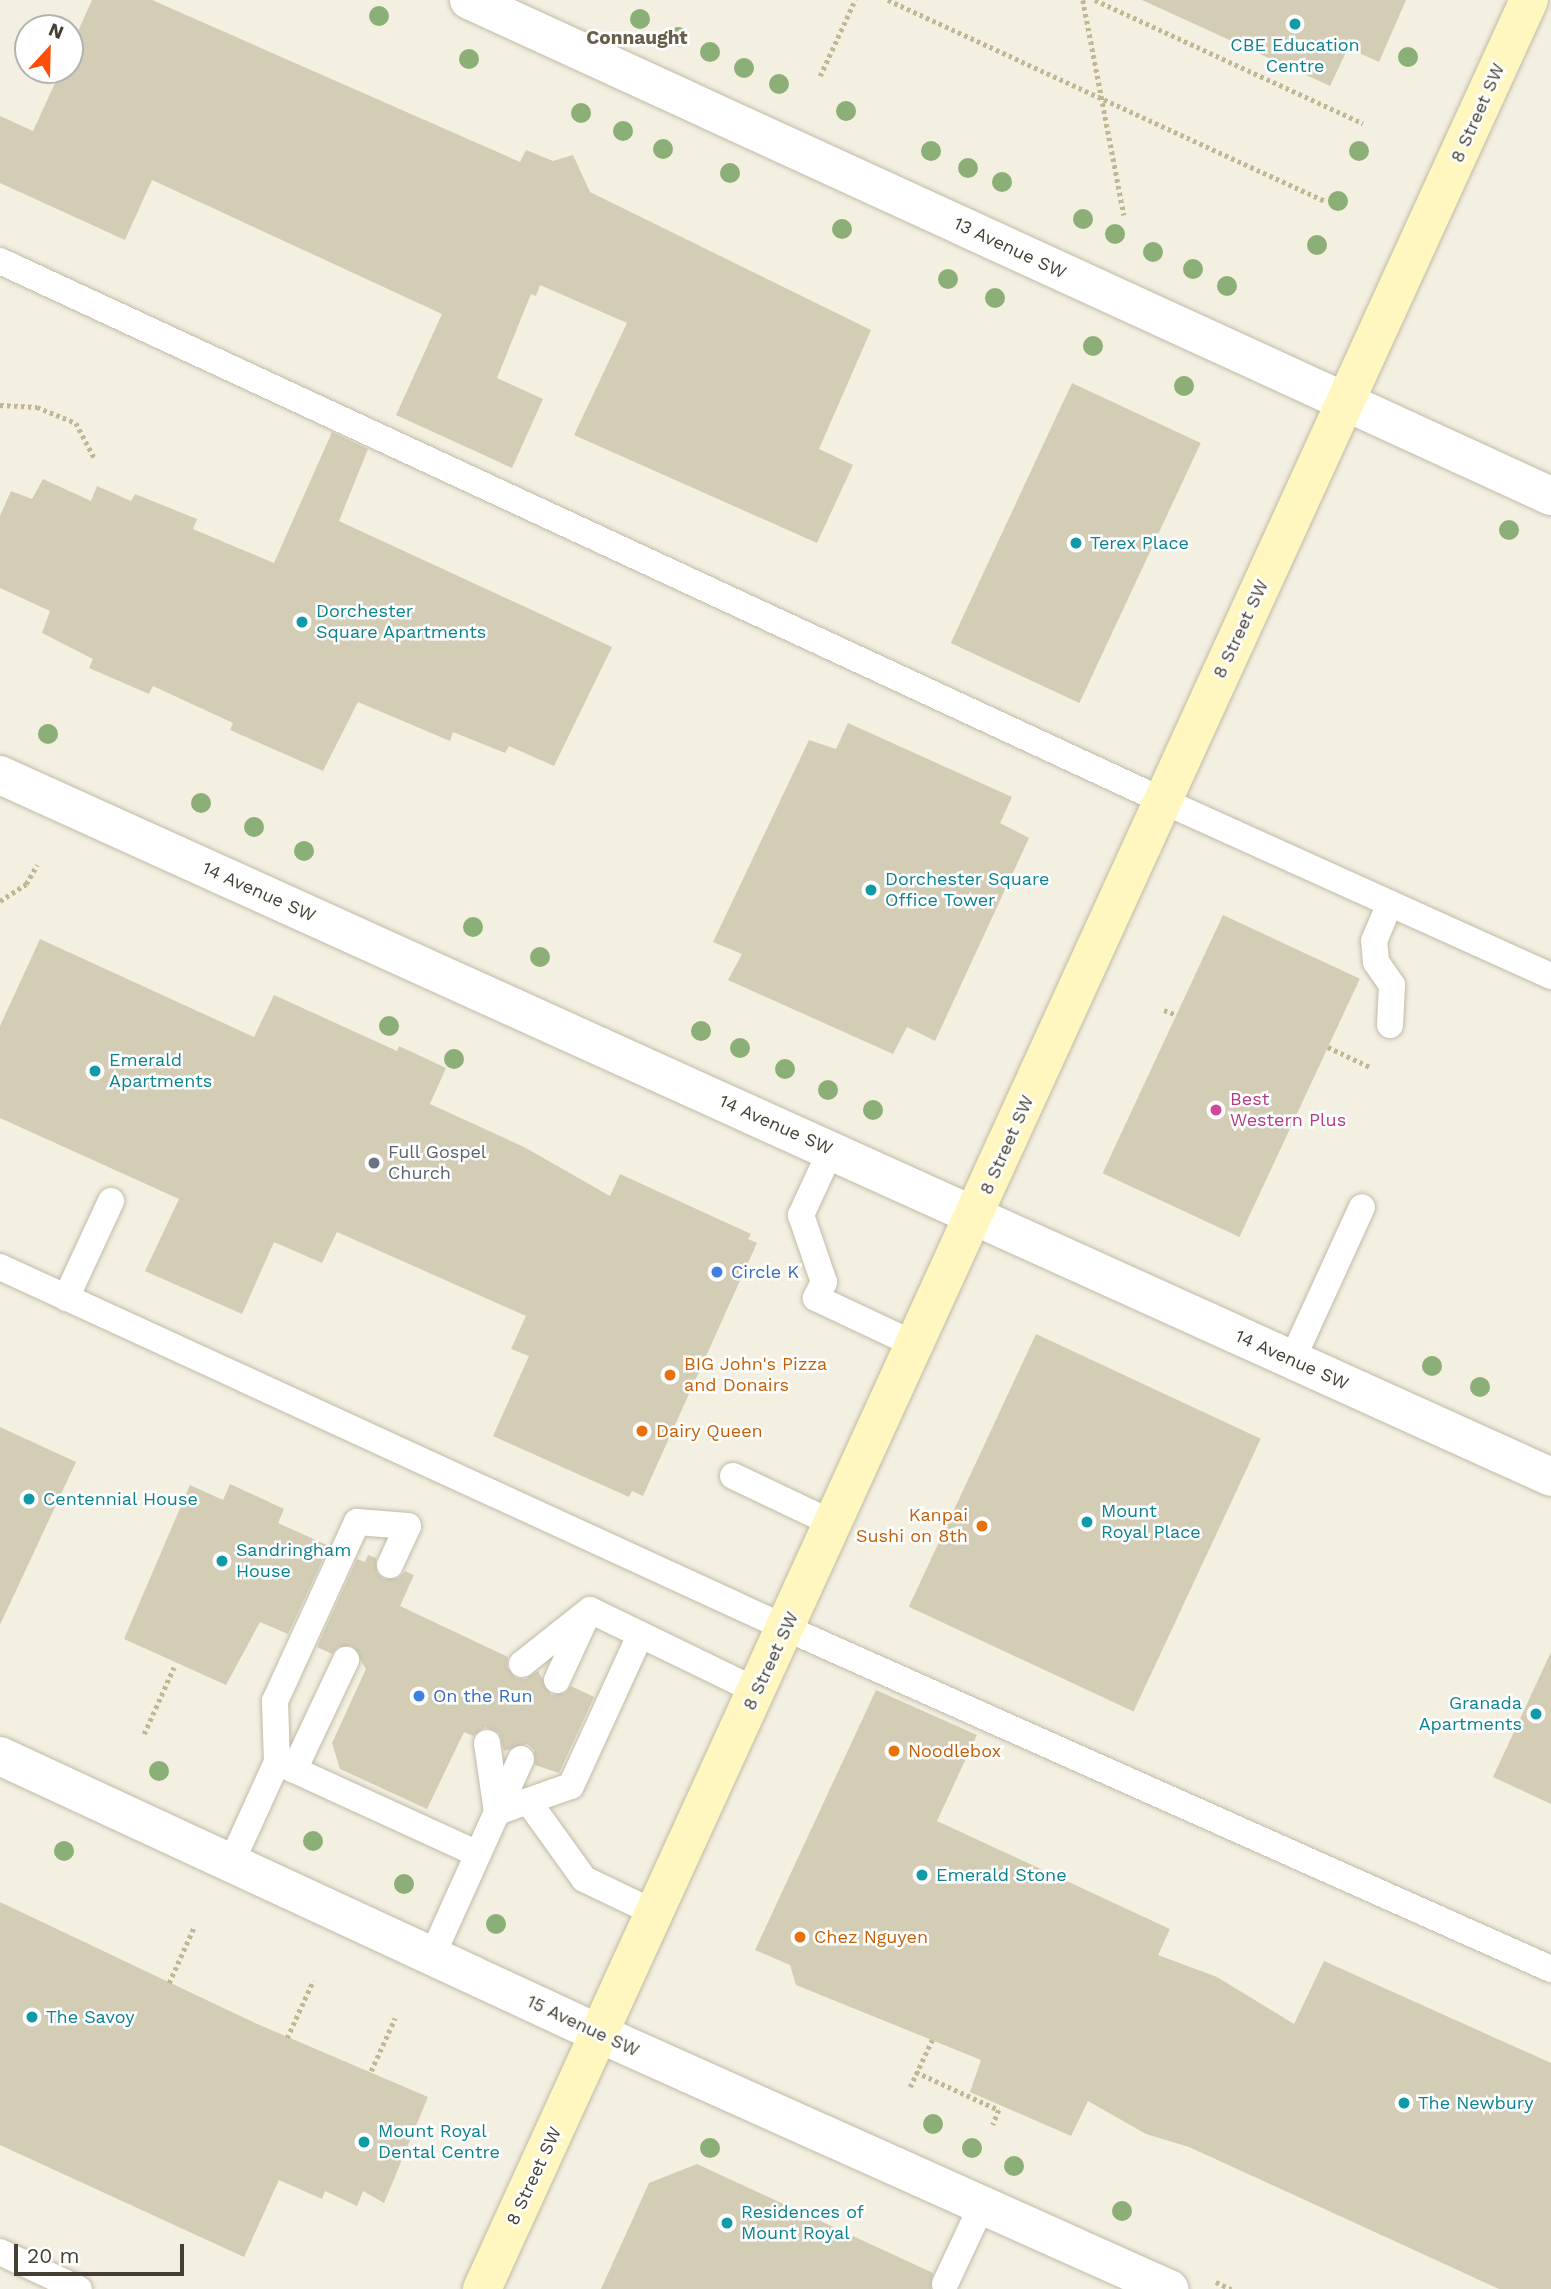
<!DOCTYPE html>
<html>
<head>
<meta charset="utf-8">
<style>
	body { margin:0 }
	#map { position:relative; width:1551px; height:2289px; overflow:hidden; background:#f3efe1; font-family:"Work Sans",sans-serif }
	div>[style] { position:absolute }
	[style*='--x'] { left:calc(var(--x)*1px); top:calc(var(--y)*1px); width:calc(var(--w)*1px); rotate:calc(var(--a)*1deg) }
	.building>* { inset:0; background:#d4cdb6; transform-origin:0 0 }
	.path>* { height:4.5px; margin-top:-2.25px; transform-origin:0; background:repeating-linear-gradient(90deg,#c2b793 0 3.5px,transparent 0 7px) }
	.roads { filter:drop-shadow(0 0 2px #c1bba6) drop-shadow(0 0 2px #c1bba6) }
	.lane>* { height:26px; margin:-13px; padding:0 13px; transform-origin:13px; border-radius:13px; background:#fff }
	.street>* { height:38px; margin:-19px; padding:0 19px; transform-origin:19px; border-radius:19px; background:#fff }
	.secondary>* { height:38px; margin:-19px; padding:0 19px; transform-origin:19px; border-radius:19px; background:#fff7bf }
	.trees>* { width:20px; height:20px; margin:-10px; border-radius:50%; background:#8caf77 }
	.dots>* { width:19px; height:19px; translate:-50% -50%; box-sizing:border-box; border:4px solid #fff; border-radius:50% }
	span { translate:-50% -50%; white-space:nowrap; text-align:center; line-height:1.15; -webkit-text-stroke:5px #fff; paint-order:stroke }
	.culture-label { font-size:18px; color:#0d838f }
	.left { translate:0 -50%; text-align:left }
	.right { translate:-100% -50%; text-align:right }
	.street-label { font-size:18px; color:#443f32 }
	.hotel-label { font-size:18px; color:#b23c85 }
	.worship-label { font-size:18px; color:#5b616d }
	.shop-label { font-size:18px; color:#366cbe }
	.food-label { font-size:18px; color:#c56008 }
	.neighbourhood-label { font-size:19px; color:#685f48; font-weight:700 }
	.north { position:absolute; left:14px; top:14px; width:70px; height:70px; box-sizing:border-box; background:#fff; border:2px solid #b4b2ad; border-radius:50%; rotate:22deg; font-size:19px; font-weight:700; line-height:28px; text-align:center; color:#443f32 }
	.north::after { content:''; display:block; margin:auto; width:24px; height:32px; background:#ff4e0c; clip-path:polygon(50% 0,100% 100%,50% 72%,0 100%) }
	.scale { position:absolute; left:14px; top:2244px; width:170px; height:32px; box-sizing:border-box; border:4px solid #443f32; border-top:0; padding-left:9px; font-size:21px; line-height:24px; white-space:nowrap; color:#443f32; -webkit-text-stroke:5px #fff; paint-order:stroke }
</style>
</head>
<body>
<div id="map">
	<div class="building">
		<i style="clip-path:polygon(92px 0,152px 0,520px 162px,526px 150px,553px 161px,573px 155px,590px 192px,871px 330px,819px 449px,853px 465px,817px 543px,574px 435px,627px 323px,540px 285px,536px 296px,531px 294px,497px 378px,543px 399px,512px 468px,396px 415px,442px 314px,152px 180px,125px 240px,0 183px,0 116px,33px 131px,61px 70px,70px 70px,70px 49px)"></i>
		<i style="clip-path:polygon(1142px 0,1406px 0,1379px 62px,1348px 48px,1330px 86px)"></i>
		<i style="left:1072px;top:383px;width:142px;height:287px;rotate:25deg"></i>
		<i style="clip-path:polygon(332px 432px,368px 449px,339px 521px,612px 647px,554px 766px,509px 746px,505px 753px,453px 732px,450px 741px,358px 702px,323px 771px,230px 730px,233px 723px,153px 686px,149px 694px,89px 668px,93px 659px,42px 633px,50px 611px,0 588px,0 516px,11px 491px,32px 499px,43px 479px,91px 501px,97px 486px,131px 501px,135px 494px,197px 519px,193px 529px,274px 563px)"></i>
		<i style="clip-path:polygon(848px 723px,1012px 797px,1000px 823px,1029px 838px,935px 1041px,907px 1027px,893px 1054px,728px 980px,742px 954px,713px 942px,809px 740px,836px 749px)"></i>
		<i style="left:1223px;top:915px;width:151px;height:285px;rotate:25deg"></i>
		<i style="clip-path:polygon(40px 939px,254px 1037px,274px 995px,397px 1051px,399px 1046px,446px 1068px,430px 1104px,524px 1147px,610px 1196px,620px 1174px,751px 1234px,748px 1239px,757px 1243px,643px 1496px,632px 1491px,629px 1497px,493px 1436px,529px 1356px,511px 1349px,526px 1316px,337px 1232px,322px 1263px,274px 1242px,242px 1314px,145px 1271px,179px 1199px,0 1118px,0 1026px)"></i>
		<i style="left:1036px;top:1334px;width:248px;height:301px;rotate:25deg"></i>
		<i style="clip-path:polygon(0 1427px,76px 1462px,0 1625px)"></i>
		<i style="clip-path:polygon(230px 1484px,284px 1509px,278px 1523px,329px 1546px,288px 1634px,260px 1622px,226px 1685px,124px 1639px,190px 1485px,223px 1500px)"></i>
		<i style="clip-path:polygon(368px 1555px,376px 1558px,377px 1573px,384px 1579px,398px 1578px,405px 1571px,414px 1575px,400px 1606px,508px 1657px,507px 1667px,516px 1678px,525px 1679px,538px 1671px,551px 1695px,565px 1693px,571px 1686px,594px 1697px,559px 1773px,535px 1765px,534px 1750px,527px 1744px,504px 1751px,499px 1733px,485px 1727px,473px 1736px,464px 1732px,427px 1809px,340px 1769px,332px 1743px,366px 1669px,352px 1646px,338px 1647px,332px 1654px,317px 1647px,357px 1559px,365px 1562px)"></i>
		<i style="clip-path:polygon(1551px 1652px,1551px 1804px,1493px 1777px)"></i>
		<i style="clip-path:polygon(876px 1690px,977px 1735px,937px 1821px,1170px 1929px,1158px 1955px,1217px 1977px,1294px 2024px,1324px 1961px,1551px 2063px,1551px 2289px,1499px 2289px,1189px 2147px,1146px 2134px,1088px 2101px,1071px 2136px,970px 2092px,981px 2060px,796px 1985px,790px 1965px,755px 1950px)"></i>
		<i style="clip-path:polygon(0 1902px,255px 2023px,428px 2097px,384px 2203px,363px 2191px,357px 2206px,325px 2191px,322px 2199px,279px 2180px,244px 2257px,0 2145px)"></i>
		<i style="clip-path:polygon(697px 2164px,933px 2273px,931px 2289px,601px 2289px,649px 2183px)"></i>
	</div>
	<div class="path">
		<i style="--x:888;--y:0;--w:482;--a:24.7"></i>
		<i style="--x:1083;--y:0;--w:219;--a:79.2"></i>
		<i style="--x:1095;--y:0;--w:295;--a:24.7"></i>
		<i style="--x:820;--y:76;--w:84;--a:-65.3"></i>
		<i style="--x:0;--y:405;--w:37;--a:3"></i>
		<i style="--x:37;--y:407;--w:42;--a:22.3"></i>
		<i style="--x:76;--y:423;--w:41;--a:62.2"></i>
		<i style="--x:0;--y:901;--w:31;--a:-33"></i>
		<i style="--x:26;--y:884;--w:22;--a:-60"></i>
		<i style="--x:1164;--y:1010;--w:14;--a:21"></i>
		<i style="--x:1328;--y:1047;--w:47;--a:25.5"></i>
		<i style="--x:144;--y:1734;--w:73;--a:-65.9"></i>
		<i style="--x:169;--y:1983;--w:61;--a:-65.9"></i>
		<i style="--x:287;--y:2038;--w:63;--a:-65.5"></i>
		<i style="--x:371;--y:2071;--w:58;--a:-65.6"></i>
		<i style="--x:916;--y:2072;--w:91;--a:24.6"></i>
		<i style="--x:999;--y:2110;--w:16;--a:112"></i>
		<i style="--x:910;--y:2087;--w:52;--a:-64.9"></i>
		<i style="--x:1216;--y:2282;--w:17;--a:25"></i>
	</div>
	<div class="roads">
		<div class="lane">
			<i style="--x:0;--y:261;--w:1280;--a:24.9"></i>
			<i style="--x:1161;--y:800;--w:428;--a:24.3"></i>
			<i style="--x:1390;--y:1025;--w:40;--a:-87.1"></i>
			<i style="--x:1392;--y:985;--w:28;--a:-125"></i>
			<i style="--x:1376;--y:962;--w:21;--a:-95"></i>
			<i style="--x:1374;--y:941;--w:41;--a:-67.2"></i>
			<i style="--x:831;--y:1150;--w:72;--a:114.8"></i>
			<i style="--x:801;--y:1215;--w:71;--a:71.1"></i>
			<i style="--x:824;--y:1282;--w:18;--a:117"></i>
			<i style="--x:816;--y:1298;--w:110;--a:25.2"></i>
			<i style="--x:0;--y:1267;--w:865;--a:24.67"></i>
			<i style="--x:786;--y:1628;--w:838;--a:24.03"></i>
			<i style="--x:66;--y:1298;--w:107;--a:-65.1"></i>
			<i style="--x:1292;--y:1360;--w:168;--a:-65.4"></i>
			<i style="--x:733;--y:1476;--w:112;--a:25.4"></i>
			<i style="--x:590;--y:1610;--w:186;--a:25.9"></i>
			<i style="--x:522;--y:1664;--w:87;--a:-38.5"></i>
			<i style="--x:557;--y:1680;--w:72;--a:-65.2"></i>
			<i style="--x:487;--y:1743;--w:70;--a:81.8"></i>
			<i style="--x:497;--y:1812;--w:78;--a:-19.4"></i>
			<i style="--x:571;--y:1786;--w:166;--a:-65.4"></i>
			<i style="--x:277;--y:1762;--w:61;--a:-91.9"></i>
			<i style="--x:275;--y:1701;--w:197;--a:-65.4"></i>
			<i style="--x:357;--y:1522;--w:51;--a:4.5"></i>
			<i style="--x:408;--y:1526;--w:43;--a:114.8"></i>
			<i style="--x:294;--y:1770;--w:122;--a:-64.7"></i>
			<i style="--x:528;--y:1801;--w:96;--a:54.3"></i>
			<i style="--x:584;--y:1879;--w:79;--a:25.6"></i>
			<i style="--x:231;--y:1863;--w:111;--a:-65.5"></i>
			<i style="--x:277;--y:1762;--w:221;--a:24.6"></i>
			<i style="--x:432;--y:1956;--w:216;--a:-65.7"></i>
			<i style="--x:0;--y:2252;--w:87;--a:25.1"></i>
			<i style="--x:945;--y:2284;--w:87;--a:-64.9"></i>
		</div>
		<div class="street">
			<i style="--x:469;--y:0;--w:1190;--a:24.63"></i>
			<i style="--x:0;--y:775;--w:1702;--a:24.35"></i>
			<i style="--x:0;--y:1756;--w:661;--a:24.86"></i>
			<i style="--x:600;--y:2034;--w:624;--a:24.14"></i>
		</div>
		<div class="secondary">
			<i style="--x:482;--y:2289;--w:2517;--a:-65.42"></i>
		</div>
	</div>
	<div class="trees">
		<i style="left:379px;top:16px"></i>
		<i style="left:640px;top:19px"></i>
		<i style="left:678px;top:37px"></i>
		<i style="left:710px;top:52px"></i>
		<i style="left:1408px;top:57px"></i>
		<i style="left:469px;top:59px"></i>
		<i style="left:744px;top:68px"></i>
		<i style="left:779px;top:84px"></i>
		<i style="left:846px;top:111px"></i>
		<i style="left:581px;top:113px"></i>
		<i style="left:623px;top:131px"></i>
		<i style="left:663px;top:149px"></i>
		<i style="left:931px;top:151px"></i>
		<i style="left:1359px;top:151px"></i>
		<i style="left:968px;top:168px"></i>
		<i style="left:730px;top:173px"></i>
		<i style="left:1002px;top:182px"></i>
		<i style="left:1338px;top:201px"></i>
		<i style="left:1083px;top:219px"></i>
		<i style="left:842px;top:229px"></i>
		<i style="left:1115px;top:234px"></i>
		<i style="left:1317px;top:245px"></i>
		<i style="left:1153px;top:252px"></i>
		<i style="left:1193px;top:269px"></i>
		<i style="left:948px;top:279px"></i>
		<i style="left:1227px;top:286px"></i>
		<i style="left:995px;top:298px"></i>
		<i style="left:1093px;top:346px"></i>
		<i style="left:1184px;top:386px"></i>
		<i style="left:1509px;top:530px"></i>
		<i style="left:48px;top:734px"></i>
		<i style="left:201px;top:803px"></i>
		<i style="left:254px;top:827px"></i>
		<i style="left:304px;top:851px"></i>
		<i style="left:473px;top:927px"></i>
		<i style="left:540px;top:957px"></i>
		<i style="left:389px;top:1026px"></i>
		<i style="left:701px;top:1031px"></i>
		<i style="left:740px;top:1048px"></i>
		<i style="left:454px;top:1059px"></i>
		<i style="left:785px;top:1069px"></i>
		<i style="left:828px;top:1090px"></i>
		<i style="left:873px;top:1110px"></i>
		<i style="left:1432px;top:1366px"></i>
		<i style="left:1480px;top:1387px"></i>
		<i style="left:159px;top:1771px"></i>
		<i style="left:313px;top:1841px"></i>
		<i style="left:64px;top:1851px"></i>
		<i style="left:404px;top:1884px"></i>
		<i style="left:496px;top:1924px"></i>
		<i style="left:933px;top:2124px"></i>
		<i style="left:710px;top:2148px"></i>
		<i style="left:972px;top:2148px"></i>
		<i style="left:1014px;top:2166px"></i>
		<i style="left:1122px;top:2211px"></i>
	</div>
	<div class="dots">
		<i style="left:1295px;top:24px;background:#0f9aa8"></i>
		<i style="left:1076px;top:543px;background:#0f9aa8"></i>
		<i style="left:302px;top:622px;background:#0f9aa8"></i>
		<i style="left:871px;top:890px;background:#0f9aa8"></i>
		<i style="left:95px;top:1071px;background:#0f9aa8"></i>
		<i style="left:1216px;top:1110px;background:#d1479c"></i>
		<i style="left:374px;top:1163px;background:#6b7280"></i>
		<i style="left:717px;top:1272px;background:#3f7fe0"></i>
		<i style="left:670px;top:1375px;background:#e8710a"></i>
		<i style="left:642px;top:1431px;background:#e8710a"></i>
		<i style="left:29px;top:1499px;background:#0f9aa8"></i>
		<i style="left:1087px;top:1522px;background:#0f9aa8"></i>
		<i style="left:982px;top:1526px;background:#e8710a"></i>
		<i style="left:222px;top:1561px;background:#0f9aa8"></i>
		<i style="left:419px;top:1696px;background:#3f7fe0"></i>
		<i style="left:1536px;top:1714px;background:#0f9aa8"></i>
		<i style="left:894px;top:1751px;background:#e8710a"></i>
		<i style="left:922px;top:1875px;background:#0f9aa8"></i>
		<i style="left:800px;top:1937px;background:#e8710a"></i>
		<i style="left:32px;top:2017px;background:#0f9aa8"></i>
		<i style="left:1404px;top:2103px;background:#0f9aa8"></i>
		<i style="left:364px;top:2142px;background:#0f9aa8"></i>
		<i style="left:727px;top:2223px;background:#0f9aa8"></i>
	</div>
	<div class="culture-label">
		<span style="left:1295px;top:56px">CBE Education<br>Centre</span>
		<span class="left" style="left:1090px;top:543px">Terex Place</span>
		<span class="left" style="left:316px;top:622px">Dorchester<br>Square Apartments</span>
		<span class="left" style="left:885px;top:890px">Dorchester Square<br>Office Tower</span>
		<span class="left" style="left:109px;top:1071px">Emerald<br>Apartments</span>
		<span class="left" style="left:43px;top:1499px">Centennial House</span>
		<span class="left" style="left:1101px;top:1522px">Mount<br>Royal Place</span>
		<span class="left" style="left:236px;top:1561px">Sandringham<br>House</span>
		<span class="right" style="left:1522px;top:1714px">Granada<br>Apartments</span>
		<span class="left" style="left:936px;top:1875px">Emerald Stone</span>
		<span class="left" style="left:46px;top:2017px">The Savoy</span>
		<span class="left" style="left:1418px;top:2103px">The Newbury</span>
		<span class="left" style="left:378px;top:2142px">Mount Royal<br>Dental Centre</span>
		<span class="left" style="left:741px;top:2223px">Residences of<br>Mount Royal</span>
	</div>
	<div class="street-label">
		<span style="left:1478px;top:113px;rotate:-66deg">8 Street SW</span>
		<span style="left:1010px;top:248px;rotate:25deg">13 Avenue SW</span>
		<span style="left:1241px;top:629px;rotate:-65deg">8 Street SW</span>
		<span style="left:259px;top:892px;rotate:24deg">14 Avenue SW</span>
		<span style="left:776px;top:1125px;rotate:24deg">14 Avenue SW</span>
		<span style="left:1007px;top:1145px;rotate:-66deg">8 Street SW</span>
		<span style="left:1292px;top:1360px;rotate:24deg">14 Avenue SW</span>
		<span style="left:771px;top:1661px;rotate:-65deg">8 Street SW</span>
		<span style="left:583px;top:2026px;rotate:25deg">15 Avenue SW</span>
		<span style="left:534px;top:2176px;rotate:-65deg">8 Street SW</span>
	</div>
	<div class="hotel-label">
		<span class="left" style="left:1230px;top:1110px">Best<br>Western Plus</span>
	</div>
	<div class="worship-label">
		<span class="left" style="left:388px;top:1163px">Full Gospel<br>Church</span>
	</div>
	<div class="shop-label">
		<span class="left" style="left:731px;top:1272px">Circle K</span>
		<span class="left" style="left:433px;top:1696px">On the Run</span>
	</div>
	<div class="food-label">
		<span class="left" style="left:684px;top:1375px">BIG John's Pizza<br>and Donairs</span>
		<span class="left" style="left:656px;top:1431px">Dairy Queen</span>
		<span class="right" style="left:968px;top:1526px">Kanpai<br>Sushi on 8th</span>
		<span class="left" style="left:908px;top:1751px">Noodlebox</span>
		<span class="left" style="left:814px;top:1937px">Chez Nguyen</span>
	</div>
	<div class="neighbourhood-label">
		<span style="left:637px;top:38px">Connaught</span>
	</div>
	<div class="north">N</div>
	<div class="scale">20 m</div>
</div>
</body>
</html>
